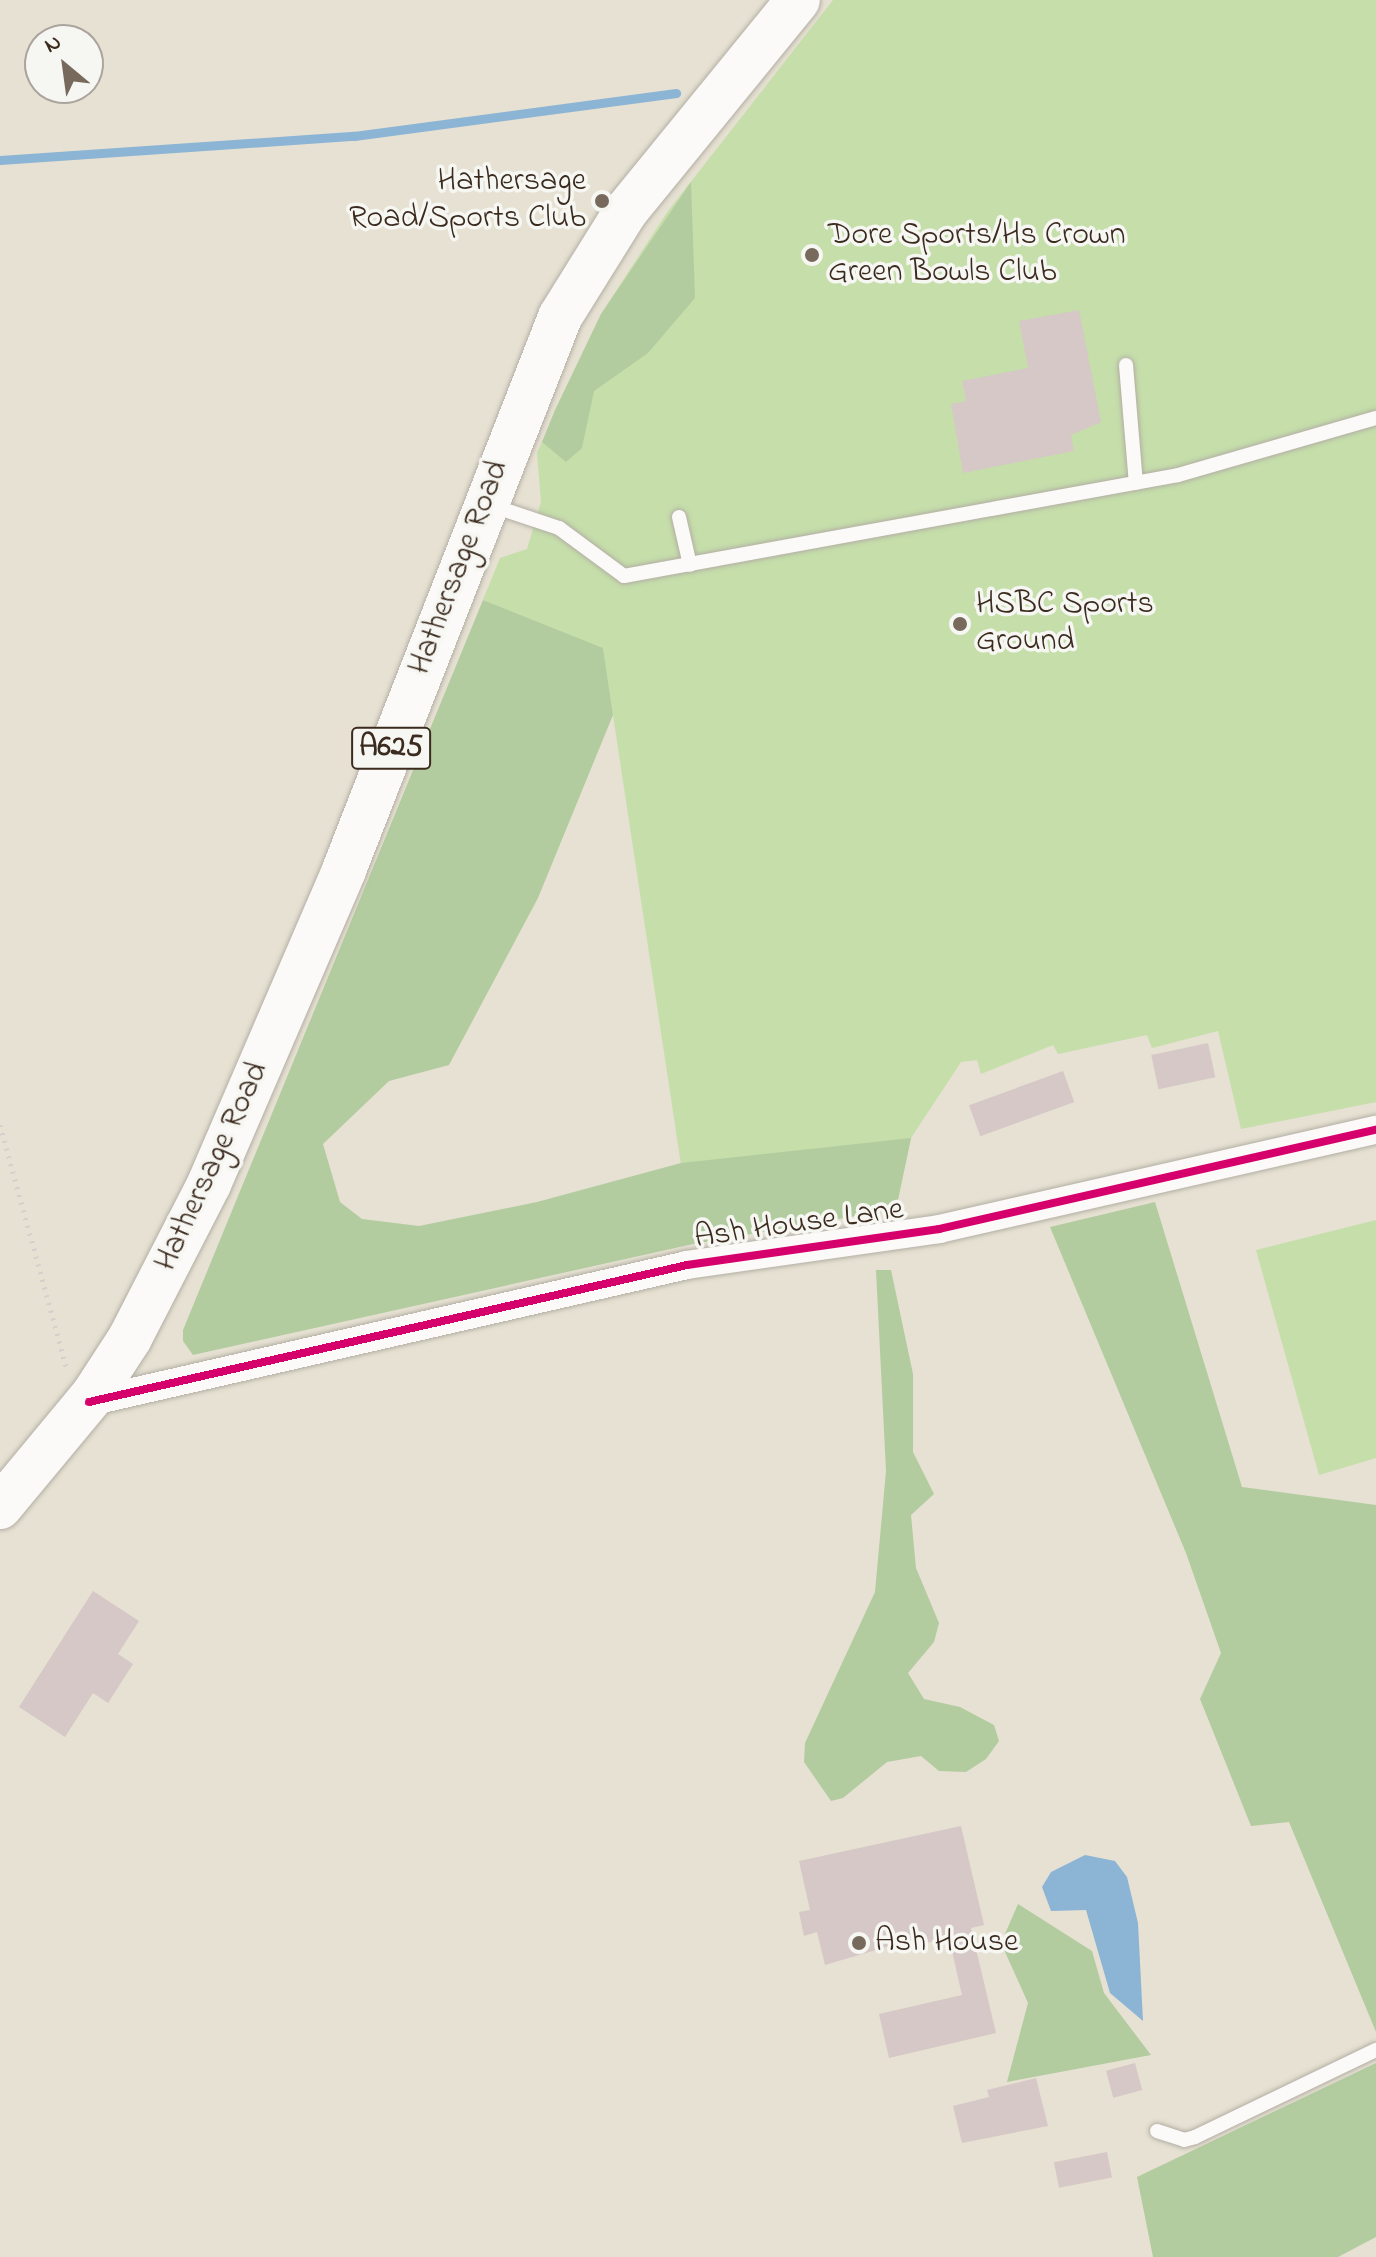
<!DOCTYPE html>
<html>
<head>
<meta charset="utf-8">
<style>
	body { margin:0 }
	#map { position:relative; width:1376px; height:2257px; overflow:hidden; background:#e6e1d2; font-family:"Indie Flower",sans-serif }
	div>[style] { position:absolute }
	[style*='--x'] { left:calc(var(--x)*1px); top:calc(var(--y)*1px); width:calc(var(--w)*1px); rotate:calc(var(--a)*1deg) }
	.green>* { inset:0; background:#c5deaa }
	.forest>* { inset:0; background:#b2cc9f }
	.water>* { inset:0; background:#8cb4d5 }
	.stream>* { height:9px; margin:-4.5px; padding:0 4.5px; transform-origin:4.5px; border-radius:4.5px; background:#8cb4d5 }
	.building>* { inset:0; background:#d6c8c6; transform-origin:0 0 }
	.path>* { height:5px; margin-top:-2.5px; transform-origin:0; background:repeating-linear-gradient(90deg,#d3d1cc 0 2px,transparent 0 8px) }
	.roads { filter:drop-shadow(0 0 2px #b3aea4) drop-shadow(0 0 2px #b3aea4) }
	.service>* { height:14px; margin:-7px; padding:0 7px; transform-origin:7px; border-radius:7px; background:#fbfaf8 }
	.minor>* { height:28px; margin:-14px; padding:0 14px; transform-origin:14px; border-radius:14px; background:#fbfaf8 }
	.primary>* { height:44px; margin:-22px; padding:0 22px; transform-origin:22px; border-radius:22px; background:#fbfaf8 }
	.cycleway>* { height:8px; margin:-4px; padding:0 4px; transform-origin:4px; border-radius:4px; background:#d6006c }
	.dots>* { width:22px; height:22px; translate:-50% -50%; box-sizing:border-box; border:4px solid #f6f6f2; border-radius:50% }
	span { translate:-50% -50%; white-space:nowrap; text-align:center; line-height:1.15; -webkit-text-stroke:7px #f6f6f2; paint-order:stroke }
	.shield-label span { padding:2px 6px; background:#f6f6f2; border:2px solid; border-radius:6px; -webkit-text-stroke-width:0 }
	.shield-label { font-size:30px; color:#3b2a1e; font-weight:700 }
	.poi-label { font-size:32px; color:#3b2a1e }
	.right { translate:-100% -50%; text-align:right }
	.left { translate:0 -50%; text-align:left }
	.street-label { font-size:32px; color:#3b2a1e }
	.north { position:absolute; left:24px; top:24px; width:80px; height:80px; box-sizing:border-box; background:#f6f6f2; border:2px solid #aba49d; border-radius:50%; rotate:331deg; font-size:22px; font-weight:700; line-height:32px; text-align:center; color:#3b2a1e }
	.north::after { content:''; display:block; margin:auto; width:28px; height:36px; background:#776a5d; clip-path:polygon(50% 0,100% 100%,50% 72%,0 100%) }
</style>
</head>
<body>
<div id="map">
	<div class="green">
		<i style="clip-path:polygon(833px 0,1376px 0,1376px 1102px,1241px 1129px,1218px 1031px,1152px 1048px,1147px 1035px,1058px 1054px,1053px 1045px,981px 1074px,977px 1060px,961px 1062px,911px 1138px,896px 1209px,693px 1244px,603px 649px,483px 600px,500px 558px,527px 549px,541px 502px,537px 453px,601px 314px,668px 211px)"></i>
		<i style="clip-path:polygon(1376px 1220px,1376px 1458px,1319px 1475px,1256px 1250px)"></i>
	</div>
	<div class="forest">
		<i style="clip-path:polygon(691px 182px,695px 298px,648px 353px,594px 391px,582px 448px,566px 462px,542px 442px,555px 410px,601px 314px)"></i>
		<i style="clip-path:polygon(483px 600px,603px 648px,613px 715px,538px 898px,449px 1065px,389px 1081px,323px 1144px,340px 1202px,362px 1219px,419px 1226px,537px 1202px,681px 1163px,911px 1138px,896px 1209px,693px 1244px,193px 1355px,183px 1341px,183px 1330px)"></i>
		<i style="clip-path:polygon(1155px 1202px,1242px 1487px,1376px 1505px,1376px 2032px,1289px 1822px,1251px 1826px,1200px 1699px,1221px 1653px,1186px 1553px,1050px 1227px)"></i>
		<i style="clip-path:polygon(876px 1270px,891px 1270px,913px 1374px,913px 1452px,934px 1494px,911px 1515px,916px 1568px,939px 1623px,934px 1642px,908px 1673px,924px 1699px,960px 1707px,994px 1725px,999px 1741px,986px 1759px,966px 1772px,939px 1771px,921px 1756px,887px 1762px,843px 1798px,831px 1801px,804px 1762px,805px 1743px,875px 1592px,886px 1471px)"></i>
		<i style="clip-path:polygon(1018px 1904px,1092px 1951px,1104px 1993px,1151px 2055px,1007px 2082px,1028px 2003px,1001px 1943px)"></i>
		<i style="clip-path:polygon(1376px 2063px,1376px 2237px,1338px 2257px,1153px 2257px,1137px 2177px)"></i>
	</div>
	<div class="water">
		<i style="clip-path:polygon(1085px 1855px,1115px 1861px,1127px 1877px,1138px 1923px,1143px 2021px,1110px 1993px,1086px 1910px,1051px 1911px,1042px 1887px,1051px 1872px)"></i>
	</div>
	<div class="stream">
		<i style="--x:0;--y:160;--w:355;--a:-3.9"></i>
		<i style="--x:354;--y:136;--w:325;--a:-7.6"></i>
	</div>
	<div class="building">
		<i style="clip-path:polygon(1079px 310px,1101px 422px,1071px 435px,1074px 451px,963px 473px,951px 404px,966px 401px,962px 381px,1028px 368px,1019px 321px)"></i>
		<i style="left:1208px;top:1043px;width:35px;height:58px;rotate:78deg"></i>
		<i style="left:1063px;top:1071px;width:33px;height:100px;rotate:70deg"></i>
		<i style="clip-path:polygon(93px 1591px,139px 1621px,118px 1654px,133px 1664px,108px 1703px,93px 1693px,65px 1737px,19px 1707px)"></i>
		<i style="clip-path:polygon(961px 1826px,984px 1925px,971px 1928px,996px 2033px,889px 2058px,879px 2014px,962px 1995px,949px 1938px,912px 1946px,910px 1940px,825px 1965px,817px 1932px,804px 1936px,799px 1912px,810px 1910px,799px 1861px)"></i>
		<i style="left:1135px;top:2063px;width:28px;height:30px;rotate:75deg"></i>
		<i style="clip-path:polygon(1036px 2078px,1048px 2126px,962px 2143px,953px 2106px,989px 2097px,987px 2090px)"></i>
		<i style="left:1107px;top:2152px;width:26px;height:54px;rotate:79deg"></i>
	</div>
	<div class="path">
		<i style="--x:0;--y:1125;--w:254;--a:74.7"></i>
	</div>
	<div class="roads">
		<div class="service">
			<i style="--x:1126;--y:365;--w:118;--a:85.2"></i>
			<i style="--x:490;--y:505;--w:73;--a:18.4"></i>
			<i style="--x:559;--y:528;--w:81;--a:36.4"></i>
			<i style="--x:624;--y:576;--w:563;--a:-10.33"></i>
			<i style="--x:1178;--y:475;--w:206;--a:-16.1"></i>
			<i style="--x:679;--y:517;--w:49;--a:77.1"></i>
			<i style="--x:1157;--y:2131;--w:28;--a:18"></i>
			<i style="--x:1184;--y:2140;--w:11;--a:-15"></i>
			<i style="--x:1195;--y:2137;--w:201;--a:-25.7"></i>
		</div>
		<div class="minor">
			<i style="--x:89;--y:1402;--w:613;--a:-12.9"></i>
			<i style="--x:687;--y:1265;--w:255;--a:-8.1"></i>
			<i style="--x:939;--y:1229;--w:448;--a:-12.8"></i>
		</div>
		<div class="primary">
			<i style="--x:0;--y:1507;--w:146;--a:-50.3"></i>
			<i style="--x:93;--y:1395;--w:68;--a:-57"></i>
			<i style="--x:130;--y:1338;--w:173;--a:-62.8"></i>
			<i style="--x:209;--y:1184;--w:342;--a:-66.7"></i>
			<i style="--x:344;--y:870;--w:594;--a:-68.66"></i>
			<i style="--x:560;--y:317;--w:125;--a:-58.1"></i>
			<i style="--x:626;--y:211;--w:272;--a:-50.8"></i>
		</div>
	</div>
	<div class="cycleway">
		<i style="--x:89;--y:1402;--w:613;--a:-12.9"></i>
		<i style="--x:687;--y:1265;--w:255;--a:-8.1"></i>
		<i style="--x:939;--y:1229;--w:448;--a:-12.8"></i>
	</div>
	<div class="dots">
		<i style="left:602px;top:201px;background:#776a5d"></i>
		<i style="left:812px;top:255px;background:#776a5d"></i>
		<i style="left:960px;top:624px;background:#776a5d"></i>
		<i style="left:859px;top:1943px;background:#776a5d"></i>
	</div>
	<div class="shield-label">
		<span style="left:391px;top:748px">A625</span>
	</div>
	<div class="poi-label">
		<span class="right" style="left:586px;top:201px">Hathersage<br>Road/Sports Club</span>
		<span class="left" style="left:828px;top:255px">Dore Sports/Hs Crown<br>Green Bowls Club</span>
		<span class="left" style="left:976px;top:624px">HSBC Sports<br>Ground</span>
		<span class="left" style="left:875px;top:1943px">Ash House</span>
	</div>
	<div class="street-label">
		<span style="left:460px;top:568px;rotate:-69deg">Hathersage Road</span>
		<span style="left:213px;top:1167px;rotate:-65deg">Hathersage Road</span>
		<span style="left:799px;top:1225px;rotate:-8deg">Ash House Lane</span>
	</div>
	<div class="north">N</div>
</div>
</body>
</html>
